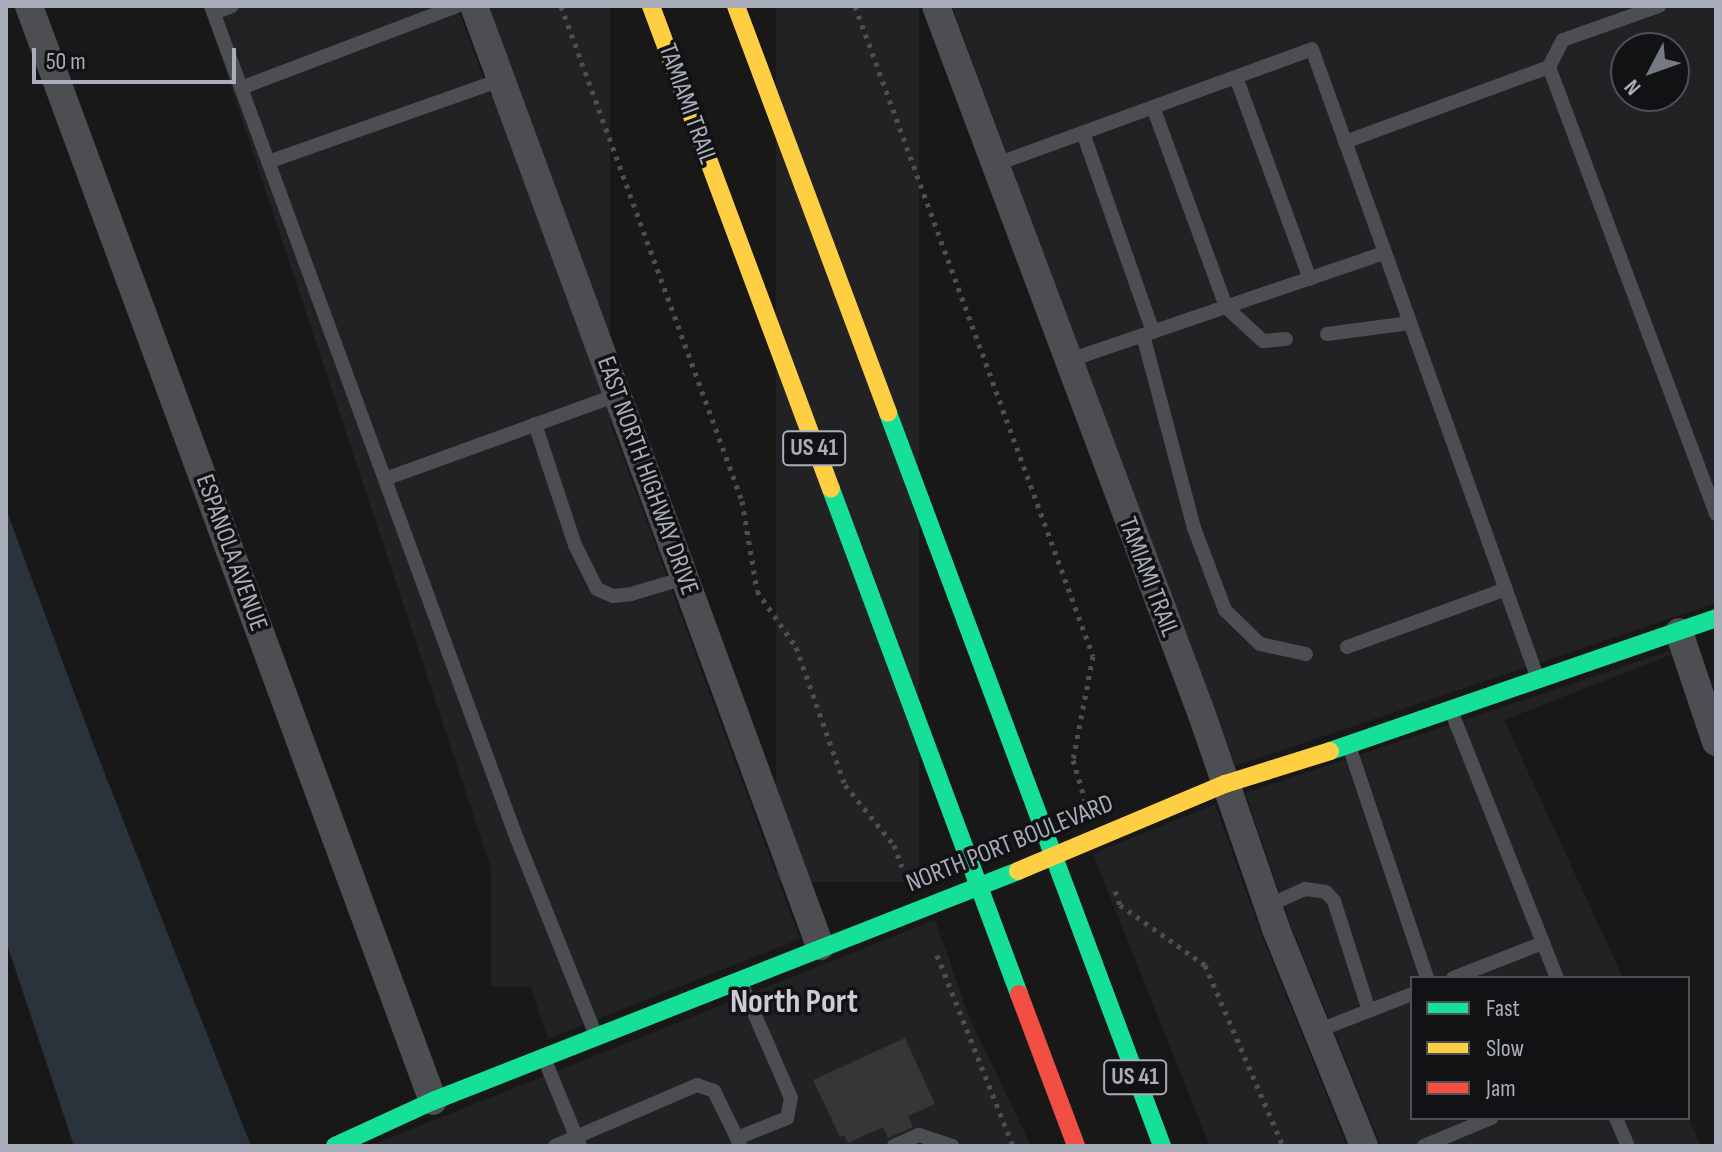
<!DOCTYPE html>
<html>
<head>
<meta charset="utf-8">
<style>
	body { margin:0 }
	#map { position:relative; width:1722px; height:1152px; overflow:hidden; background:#181819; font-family:"Sofia Sans Condensed",sans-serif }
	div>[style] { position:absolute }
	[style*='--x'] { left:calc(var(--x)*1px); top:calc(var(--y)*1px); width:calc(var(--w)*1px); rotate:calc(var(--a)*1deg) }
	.built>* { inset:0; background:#222225; transform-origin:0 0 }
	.water>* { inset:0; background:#2a333c }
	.building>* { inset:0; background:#363638 }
	.path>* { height:5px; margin-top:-2.5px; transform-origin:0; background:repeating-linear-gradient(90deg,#4e4f53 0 4px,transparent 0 10px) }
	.lane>* { height:14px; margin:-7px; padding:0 7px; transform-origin:7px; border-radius:7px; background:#4c4e52 }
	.street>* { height:28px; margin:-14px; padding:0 14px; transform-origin:14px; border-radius:14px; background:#4c4e52 }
	.fast>* { height:18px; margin:-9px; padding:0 9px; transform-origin:9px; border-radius:9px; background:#16e098 }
	.slow>* { height:18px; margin:-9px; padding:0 9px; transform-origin:9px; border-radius:9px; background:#ffcf43 }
	.jam>* { height:18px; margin:-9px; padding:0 9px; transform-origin:9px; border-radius:9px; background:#f24e42 }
	span { translate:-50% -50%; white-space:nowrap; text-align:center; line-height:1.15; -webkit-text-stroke:7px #121215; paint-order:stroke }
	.shield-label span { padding:2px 6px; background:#121215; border:2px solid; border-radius:6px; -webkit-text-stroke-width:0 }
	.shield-label { font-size:24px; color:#a9aeba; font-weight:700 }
	.street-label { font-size:26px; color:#a9aeba }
	.district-label { font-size:34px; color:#cacdd6; font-weight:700 }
	.frame { position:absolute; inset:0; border:8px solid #a9aeba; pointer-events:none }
	.legend { position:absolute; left:1410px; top:976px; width:280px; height:144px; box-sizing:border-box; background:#121215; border:2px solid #4e5057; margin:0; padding:10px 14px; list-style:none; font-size:24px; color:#a9aeba }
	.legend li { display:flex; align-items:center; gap:16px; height:40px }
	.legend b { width:40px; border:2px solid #4e5057 }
	.north { position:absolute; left:1610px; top:32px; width:80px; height:80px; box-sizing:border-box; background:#121215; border:2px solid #4e5057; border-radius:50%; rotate:229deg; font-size:22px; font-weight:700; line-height:32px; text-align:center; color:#a9aeba }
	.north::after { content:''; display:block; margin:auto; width:28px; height:36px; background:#767a82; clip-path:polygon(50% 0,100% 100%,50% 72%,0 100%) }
	.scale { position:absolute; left:32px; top:48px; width:204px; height:36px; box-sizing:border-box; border:4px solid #a9aeba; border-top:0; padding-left:10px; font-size:24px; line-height:28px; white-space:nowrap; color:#a9aeba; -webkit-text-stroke:6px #121215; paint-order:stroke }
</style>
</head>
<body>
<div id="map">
	<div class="built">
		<i style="clip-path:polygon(204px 6px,457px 6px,800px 939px,548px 1039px)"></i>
		<i style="left:491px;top:6px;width:119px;height:981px"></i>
		<i style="left:776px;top:6px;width:143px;height:876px"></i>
		<i style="clip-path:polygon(evenodd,952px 6px,1716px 6px,1716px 603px,1235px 766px,952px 6px,1626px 48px,1674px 48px,1674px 96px,1626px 96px,1626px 48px)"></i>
		<i style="clip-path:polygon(1669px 651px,1671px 655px,1504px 720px,1623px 978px,1412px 978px,1412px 1118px,1688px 1118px,1701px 1146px,1381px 1146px,1290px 923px,1245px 793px)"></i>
		<i style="clip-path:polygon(1215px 804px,1262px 936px,1347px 1146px,1210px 1146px,1093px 854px)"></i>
		<i style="clip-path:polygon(935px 920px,968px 1014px,1031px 1146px,369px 1146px)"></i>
	</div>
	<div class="water">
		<i style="clip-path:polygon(6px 509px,92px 741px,251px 1146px,74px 1146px,6px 941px)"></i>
	</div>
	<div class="building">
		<i style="clip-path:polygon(905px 1038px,935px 1104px,908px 1116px,913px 1127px,888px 1138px,883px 1127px,848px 1143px,844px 1135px,840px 1137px,813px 1080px)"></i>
	</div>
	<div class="path">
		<i style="--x:561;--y:6;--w:527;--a:69.91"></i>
		<i style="--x:742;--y:501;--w:91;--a:80.5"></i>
		<i style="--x:757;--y:591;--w:68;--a:55.1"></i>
		<i style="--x:796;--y:647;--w:146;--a:70.5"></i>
		<i style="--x:845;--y:785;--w:77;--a:50.8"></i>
		<i style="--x:894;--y:845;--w:23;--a:70"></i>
		<i style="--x:855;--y:6;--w:692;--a:69.89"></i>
		<i style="--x:1093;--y:656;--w:106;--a:100.9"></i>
		<i style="--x:1073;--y:760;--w:42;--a:73.3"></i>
		<i style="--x:1115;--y:891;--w:15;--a:70"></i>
		<i style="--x:1120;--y:905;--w:104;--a:35.2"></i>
		<i style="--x:1205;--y:965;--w:197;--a:66.7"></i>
		<i style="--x:937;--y:955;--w:206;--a:68.3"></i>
	</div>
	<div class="lane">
		<i style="--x:211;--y:6;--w:887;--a:69.83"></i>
		<i style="--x:517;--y:839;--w:212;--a:68.1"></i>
		<i style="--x:214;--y:13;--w:19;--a:-21"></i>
		<i style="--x:1549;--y:67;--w:30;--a:-63"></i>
		<i style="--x:1563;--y:40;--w:102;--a:-19.5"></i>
		<i style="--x:1236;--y:77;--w:215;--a:69.9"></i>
		<i style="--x:241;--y:88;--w:231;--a:-20.8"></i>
		<i style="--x:1153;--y:107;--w:213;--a:69.9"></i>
		<i style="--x:1226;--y:307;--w:50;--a:42.6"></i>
		<i style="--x:1263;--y:341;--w:23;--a:-5"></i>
		<i style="--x:1083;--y:133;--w:211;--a:70.6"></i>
		<i style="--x:1345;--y:142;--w:217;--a:-20.2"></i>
		<i style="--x:1549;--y:67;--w:477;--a:69.5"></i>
		<i style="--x:268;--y:162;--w:247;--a:-19.4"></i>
		<i style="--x:994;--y:165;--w:338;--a:-20"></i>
		<i style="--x:1312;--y:49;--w:669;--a:70.27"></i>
		<i style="--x:1327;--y:334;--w:84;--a:-7.5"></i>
		<i style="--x:1143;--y:335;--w:200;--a:75.2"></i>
		<i style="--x:1194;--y:528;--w:88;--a:69.3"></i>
		<i style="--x:1225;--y:610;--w:49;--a:44.2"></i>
		<i style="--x:1260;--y:644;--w:47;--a:12.3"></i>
		<i style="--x:1067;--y:361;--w:336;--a:-18.8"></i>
		<i style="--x:535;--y:424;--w:127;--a:71.7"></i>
		<i style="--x:575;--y:545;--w:49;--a:63.4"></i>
		<i style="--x:597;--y:589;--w:17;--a:24"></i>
		<i style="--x:613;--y:596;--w:18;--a:-6"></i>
		<i style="--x:631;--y:594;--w:56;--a:-16.5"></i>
		<i style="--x:385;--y:479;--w:247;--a:-19.9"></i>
		<i style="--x:1347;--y:647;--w:169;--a:-20"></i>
		<i style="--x:1452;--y:713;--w:285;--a:68.4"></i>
		<i style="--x:1349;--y:746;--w:245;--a:71.4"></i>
		<i style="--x:1267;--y:906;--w:42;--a:-24.1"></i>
		<i style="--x:1305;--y:889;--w:21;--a:8"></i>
		<i style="--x:1326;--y:892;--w:12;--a:48"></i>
		<i style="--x:1334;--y:901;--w:115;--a:72.3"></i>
		<i style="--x:1453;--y:978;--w:97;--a:-21.3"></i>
		<i style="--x:1317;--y:1031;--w:102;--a:-21.3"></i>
		<i style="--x:544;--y:1058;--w:95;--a:67.8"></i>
		<i style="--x:1616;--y:1118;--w:30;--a:67"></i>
		<i style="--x:740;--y:1145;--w:8;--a:-113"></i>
		<i style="--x:737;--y:1138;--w:54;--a:-21.8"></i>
		<i style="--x:787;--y:1118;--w:20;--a:-79"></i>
		<i style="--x:791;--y:1098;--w:125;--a:-113.5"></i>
		<i style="--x:555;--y:1146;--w:155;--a:-23.2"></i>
		<i style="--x:697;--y:1085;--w:18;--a:19"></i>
		<i style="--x:714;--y:1091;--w:52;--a:63.9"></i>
		<i style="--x:894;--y:1146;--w:27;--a:-24"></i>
		<i style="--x:919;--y:1135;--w:35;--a:18"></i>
		<i style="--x:1424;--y:1146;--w:73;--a:-22.7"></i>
	</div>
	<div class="street">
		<i style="--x:29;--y:6;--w:1167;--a:69.75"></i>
		<i style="--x:474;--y:6;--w:1002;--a:69.79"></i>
		<i style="--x:936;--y:6;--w:754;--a:69.43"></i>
		<i style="--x:1201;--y:712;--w:230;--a:70.9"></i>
		<i style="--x:1276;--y:929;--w:234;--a:67.9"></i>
		<i style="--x:1679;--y:632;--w:116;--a:71.4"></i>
	</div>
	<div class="fast">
		<i style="--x:888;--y:413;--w:783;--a:69.5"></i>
		<i style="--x:831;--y:489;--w:539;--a:69.58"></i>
		<i style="--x:1330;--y:751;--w:408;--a:-19"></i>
		<i style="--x:335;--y:1146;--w:108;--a:-24.7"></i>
		<i style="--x:433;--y:1101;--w:629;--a:-21.46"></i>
	</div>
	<div class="slow">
		<i style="--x:651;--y:6;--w:515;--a:69.56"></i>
		<i style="--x:736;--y:6;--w:434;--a:69.5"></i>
		<i style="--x:1018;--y:871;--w:225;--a:-22.8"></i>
		<i style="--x:1225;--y:784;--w:110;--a:-17.4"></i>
	</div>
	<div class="jam">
		<i style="--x:1019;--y:994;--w:162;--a:69.4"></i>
	</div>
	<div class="shield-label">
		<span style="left:814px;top:448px">US 41</span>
		<span style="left:1135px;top:1077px">US 41</span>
	</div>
	<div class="street-label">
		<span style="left:687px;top:104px;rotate:70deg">TAMIAMI TRAIL</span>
		<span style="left:647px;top:476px;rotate:70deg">EAST NORTH HIGHWAY DRIVE</span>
		<span style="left:231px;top:553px;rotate:70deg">ESPANOLA AVENUE</span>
		<span style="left:1148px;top:577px;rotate:69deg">TAMIAMI TRAIL</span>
		<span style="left:1010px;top:844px;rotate:-22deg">NORTH PORT BOULEVARD</span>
	</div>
	<div class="district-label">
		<span style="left:794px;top:1002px">North Port</span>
	</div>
	<div class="frame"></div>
	<ul class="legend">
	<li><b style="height:10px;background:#16e098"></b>Fast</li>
	<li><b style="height:10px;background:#ffcf43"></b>Slow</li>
	<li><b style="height:10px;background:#f24e42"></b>Jam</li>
	</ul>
	<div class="north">N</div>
	<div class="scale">50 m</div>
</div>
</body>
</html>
